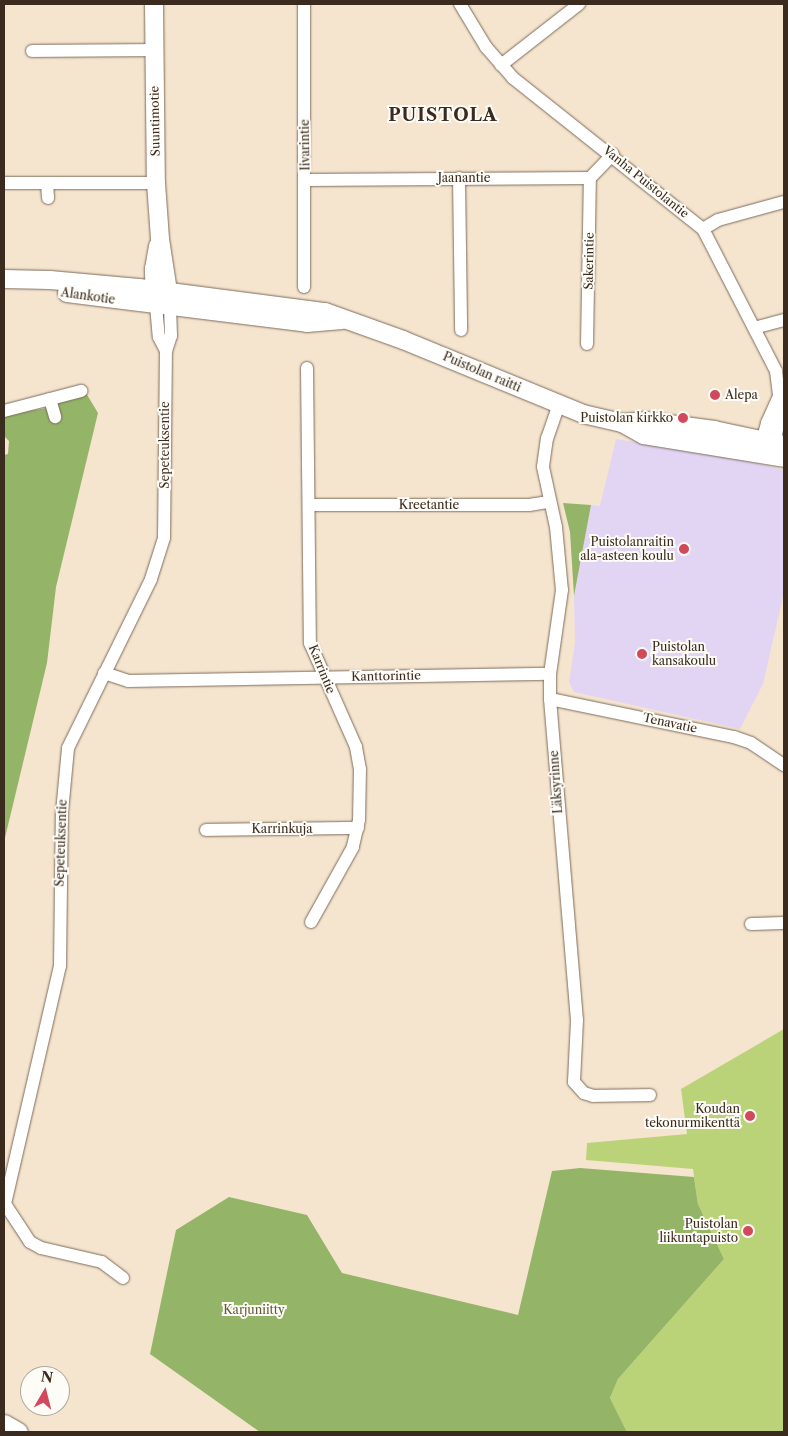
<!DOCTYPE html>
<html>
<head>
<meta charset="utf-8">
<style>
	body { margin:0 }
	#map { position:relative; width:788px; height:1436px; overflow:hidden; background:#f6e5ce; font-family:"Libre Caslon Text",serif }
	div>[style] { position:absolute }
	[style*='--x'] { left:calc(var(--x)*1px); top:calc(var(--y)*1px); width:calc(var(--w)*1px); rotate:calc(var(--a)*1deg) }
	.built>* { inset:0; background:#e2d4f3 }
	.green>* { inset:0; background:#bbd378 }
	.forest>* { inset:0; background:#94b568 }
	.roads { filter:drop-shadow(0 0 1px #7c6b5c) drop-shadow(0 0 1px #7c6b5c) }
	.street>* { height:12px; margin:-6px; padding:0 6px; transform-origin:6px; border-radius:6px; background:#fff }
	.secondary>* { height:18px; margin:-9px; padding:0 9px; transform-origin:9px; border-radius:9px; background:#fff }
	.primary>* { height:19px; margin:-9.5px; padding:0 9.5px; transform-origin:9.5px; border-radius:9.5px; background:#fff }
	.dots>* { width:14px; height:14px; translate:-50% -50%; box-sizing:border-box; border:2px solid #fdfcf7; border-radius:50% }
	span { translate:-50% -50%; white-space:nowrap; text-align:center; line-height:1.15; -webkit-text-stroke:4px #fdfcf7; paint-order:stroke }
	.street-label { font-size:12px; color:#3b2a1e }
	.poi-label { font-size:12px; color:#3b2a1e }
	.left { translate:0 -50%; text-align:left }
	.right { translate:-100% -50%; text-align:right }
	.park-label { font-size:12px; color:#615d39 }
	.district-label { font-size:18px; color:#3b2a1e; font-weight:700; letter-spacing:1px }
	.frame { position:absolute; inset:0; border:5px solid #3b2a1e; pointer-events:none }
	.north { position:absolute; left:20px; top:1366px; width:50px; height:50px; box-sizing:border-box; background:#fdfcf7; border:1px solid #afa8a0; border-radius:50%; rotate:8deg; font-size:14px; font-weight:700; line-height:20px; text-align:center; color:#3b2a1e }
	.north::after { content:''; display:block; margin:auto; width:18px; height:22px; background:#d1495b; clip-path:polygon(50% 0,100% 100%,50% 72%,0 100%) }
</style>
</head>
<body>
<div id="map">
	<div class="built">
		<i style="clip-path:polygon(616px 439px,739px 458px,784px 470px,784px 592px,763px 684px,740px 729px,574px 692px,569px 682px,575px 643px,574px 596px,591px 505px,600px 506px)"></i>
	</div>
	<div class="green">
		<i style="clip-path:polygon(784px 1029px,784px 1432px,627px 1432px,610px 1398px,618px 1379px,724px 1259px,698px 1204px,693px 1169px,586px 1160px,587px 1143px,687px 1134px,681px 1089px)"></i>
	</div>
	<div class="forest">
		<i style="clip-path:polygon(86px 393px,98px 413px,56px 587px,47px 663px,4px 842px,4px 455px,8px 454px,9px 441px,4px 436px,4px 415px,47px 408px)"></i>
		<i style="clip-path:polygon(563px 503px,591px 505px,574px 596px,570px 532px)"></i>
		<i style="clip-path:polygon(580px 1168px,694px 1177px,698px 1204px,724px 1259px,618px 1379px,610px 1398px,627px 1432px,260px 1432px,150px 1354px,176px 1230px,229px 1197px,307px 1215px,342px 1273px,518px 1315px,552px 1171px)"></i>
	</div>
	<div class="roads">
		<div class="street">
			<i style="--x:304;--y:4;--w:283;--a:90"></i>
			<i style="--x:460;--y:4;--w:50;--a:58.8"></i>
			<i style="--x:486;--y:47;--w:41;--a:48.9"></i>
			<i style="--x:513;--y:78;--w:243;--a:38.5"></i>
			<i style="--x:703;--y:229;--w:160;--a:62.8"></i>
			<i style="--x:776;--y:371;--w:38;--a:83"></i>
			<i style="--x:781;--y:409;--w:33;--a:101"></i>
			<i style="--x:775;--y:441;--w:11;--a:131"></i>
			<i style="--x:32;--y:51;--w:122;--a:-0.5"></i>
			<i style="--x:501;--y:65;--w:99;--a:-38"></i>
			<i style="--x:459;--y:178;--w:152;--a:89.2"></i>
			<i style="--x:305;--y:180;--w:285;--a:-0.4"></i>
			<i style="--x:590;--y:178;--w:33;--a:-46"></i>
			<i style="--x:4;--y:183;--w:152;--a:0"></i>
			<i style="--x:47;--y:183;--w:15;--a:86"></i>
			<i style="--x:703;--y:229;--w:17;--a:-31"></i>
			<i style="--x:718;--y:220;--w:68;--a:-15.3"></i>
			<i style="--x:156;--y:305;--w:32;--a:85"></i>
			<i style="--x:159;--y:337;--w:16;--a:63"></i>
			<i style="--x:754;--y:328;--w:31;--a:-15"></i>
			<i style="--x:587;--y:344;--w:166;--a:-89"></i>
			<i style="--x:307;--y:368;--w:275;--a:89.4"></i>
			<i style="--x:310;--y:643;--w:114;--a:66.1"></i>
			<i style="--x:356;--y:747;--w:22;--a:80"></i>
			<i style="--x:360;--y:769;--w:51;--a:91.1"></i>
			<i style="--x:359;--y:820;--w:28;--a:103"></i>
			<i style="--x:353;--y:847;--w:86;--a:119.2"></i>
			<i style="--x:50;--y:399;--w:19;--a:74"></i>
			<i style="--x:559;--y:404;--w:36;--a:109"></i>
			<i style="--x:547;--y:438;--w:29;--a:98"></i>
			<i style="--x:543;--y:467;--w:61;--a:77.8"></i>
			<i style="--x:556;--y:527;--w:63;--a:84.6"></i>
			<i style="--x:562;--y:590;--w:85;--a:98.1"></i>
			<i style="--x:550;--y:674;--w:25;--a:90"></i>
			<i style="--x:550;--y:699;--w:322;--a:85.2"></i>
			<i style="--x:577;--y:1020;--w:62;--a:92.8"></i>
			<i style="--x:574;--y:1082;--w:15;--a:48"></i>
			<i style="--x:584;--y:1093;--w:9;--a:18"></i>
			<i style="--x:593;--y:1096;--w:57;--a:-1"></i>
			<i style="--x:4;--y:411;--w:80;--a:-14.6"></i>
			<i style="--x:764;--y:448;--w:10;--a:-96"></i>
			<i style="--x:763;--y:438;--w:16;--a:-75"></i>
			<i style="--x:767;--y:423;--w:27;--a:-66"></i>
			<i style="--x:309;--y:505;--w:220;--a:0"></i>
			<i style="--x:529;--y:505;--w:20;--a:-9"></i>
			<i style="--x:104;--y:673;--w:25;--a:18"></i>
			<i style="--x:128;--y:681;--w:422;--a:-1"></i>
			<i style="--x:550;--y:699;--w:188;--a:11.7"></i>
			<i style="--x:734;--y:737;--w:18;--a:19"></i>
			<i style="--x:751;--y:743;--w:40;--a:34"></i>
			<i style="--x:206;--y:830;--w:152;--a:-0.8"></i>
			<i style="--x:751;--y:924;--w:33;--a:-2"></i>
			<i style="--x:123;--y:1278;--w:26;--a:-143"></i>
			<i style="--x:102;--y:1262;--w:63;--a:-167.1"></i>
			<i style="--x:41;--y:1248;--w:13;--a:-151"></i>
			<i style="--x:30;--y:1242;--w:45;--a:-123.3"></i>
			<i style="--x:5;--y:1204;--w:244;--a:-77"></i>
			<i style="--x:60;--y:966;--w:154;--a:-89.3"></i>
			<i style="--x:62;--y:812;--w:64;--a:-84.6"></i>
			<i style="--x:68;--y:748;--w:188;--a:-63.8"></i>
			<i style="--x:151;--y:579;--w:43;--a:-72.4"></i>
			<i style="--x:164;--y:538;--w:187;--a:-89.4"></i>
			<i style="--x:166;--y:351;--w:16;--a:-72"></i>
			<i style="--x:171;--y:336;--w:29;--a:-92"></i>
		</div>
		<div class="secondary">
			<i style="--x:154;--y:4;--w:179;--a:89.4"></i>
			<i style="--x:156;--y:183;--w:56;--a:85.9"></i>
			<i style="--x:160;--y:239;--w:66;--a:81.3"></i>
			<i style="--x:4;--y:279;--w:46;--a:1.2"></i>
			<i style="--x:50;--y:280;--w:89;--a:5.1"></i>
			<i style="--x:139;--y:288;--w:188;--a:7.4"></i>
			<i style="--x:325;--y:312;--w:83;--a:19.7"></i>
			<i style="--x:403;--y:340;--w:195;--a:22.3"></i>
			<i style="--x:583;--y:414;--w:40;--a:13"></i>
			<i style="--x:622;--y:423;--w:25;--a:29"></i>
			<i style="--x:644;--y:435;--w:142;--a:9.3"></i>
			<i style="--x:67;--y:293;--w:242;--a:7.1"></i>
			<i style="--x:307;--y:323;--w:35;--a:-5"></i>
			<i style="--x:155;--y:302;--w:33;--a:-92"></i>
			<i style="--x:154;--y:269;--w:23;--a:-80"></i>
			<i style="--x:622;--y:423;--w:24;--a:-5"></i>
			<i style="--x:646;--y:421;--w:69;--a:7.5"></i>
			<i style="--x:714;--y:430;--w:72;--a:12.1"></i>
		</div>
		<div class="primary">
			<i style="--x:4;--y:1424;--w:16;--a:30"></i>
		</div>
	</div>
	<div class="dots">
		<i style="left:715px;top:395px;background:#d1495b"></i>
		<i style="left:683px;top:418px;background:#d1495b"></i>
		<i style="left:684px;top:549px;background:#d1495b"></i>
		<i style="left:642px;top:654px;background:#d1495b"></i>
		<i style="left:750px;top:1116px;background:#d1495b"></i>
		<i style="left:748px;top:1231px;background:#d1495b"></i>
	</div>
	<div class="street-label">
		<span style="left:155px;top:121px;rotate:-91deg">Suuntimotie</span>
		<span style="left:305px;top:145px;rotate:-91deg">Iivarintie</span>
		<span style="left:464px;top:178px">Jaanantie</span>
		<span style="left:646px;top:182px;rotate:39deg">Vanha Puistolantie</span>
		<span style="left:589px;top:261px;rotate:-89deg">Sakerintie</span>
		<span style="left:88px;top:296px;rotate:8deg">Alankotie</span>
		<span style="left:482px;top:372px;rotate:23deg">Puistolan raitti</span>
		<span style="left:165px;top:445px;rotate:-90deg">Sepeteuksentie</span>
		<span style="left:429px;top:505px">Kreetantie</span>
		<span style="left:322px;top:669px;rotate:68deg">Karrintie</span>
		<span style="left:386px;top:676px;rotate:-1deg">Kanttorintie</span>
		<span style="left:670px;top:723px;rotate:12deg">Tenavatie</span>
		<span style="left:556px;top:782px;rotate:-94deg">Läksyrinne</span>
		<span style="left:282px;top:829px">Karrinkuja</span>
		<span style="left:61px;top:843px;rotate:-88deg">Sepeteuksentie</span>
	</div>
	<div class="poi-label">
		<span class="left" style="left:725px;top:395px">Alepa</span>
		<span class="right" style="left:673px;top:418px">Puistolan kirkko</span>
		<span class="right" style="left:674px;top:549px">Puistolanraitin<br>ala-asteen koulu</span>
		<span class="left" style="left:652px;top:654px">Puistolan<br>kansakoulu</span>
		<span class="right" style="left:740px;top:1116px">Koudan<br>tekonurmikenttä</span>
		<span class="right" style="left:738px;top:1231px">Puistolan<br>liikuntapuisto</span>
	</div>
	<div class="park-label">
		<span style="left:254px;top:1310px">Karjuniitty</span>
	</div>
	<div class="district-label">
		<span style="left:443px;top:115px">PUISTOLA</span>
	</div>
	<div class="frame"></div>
	<div class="north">N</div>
</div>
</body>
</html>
